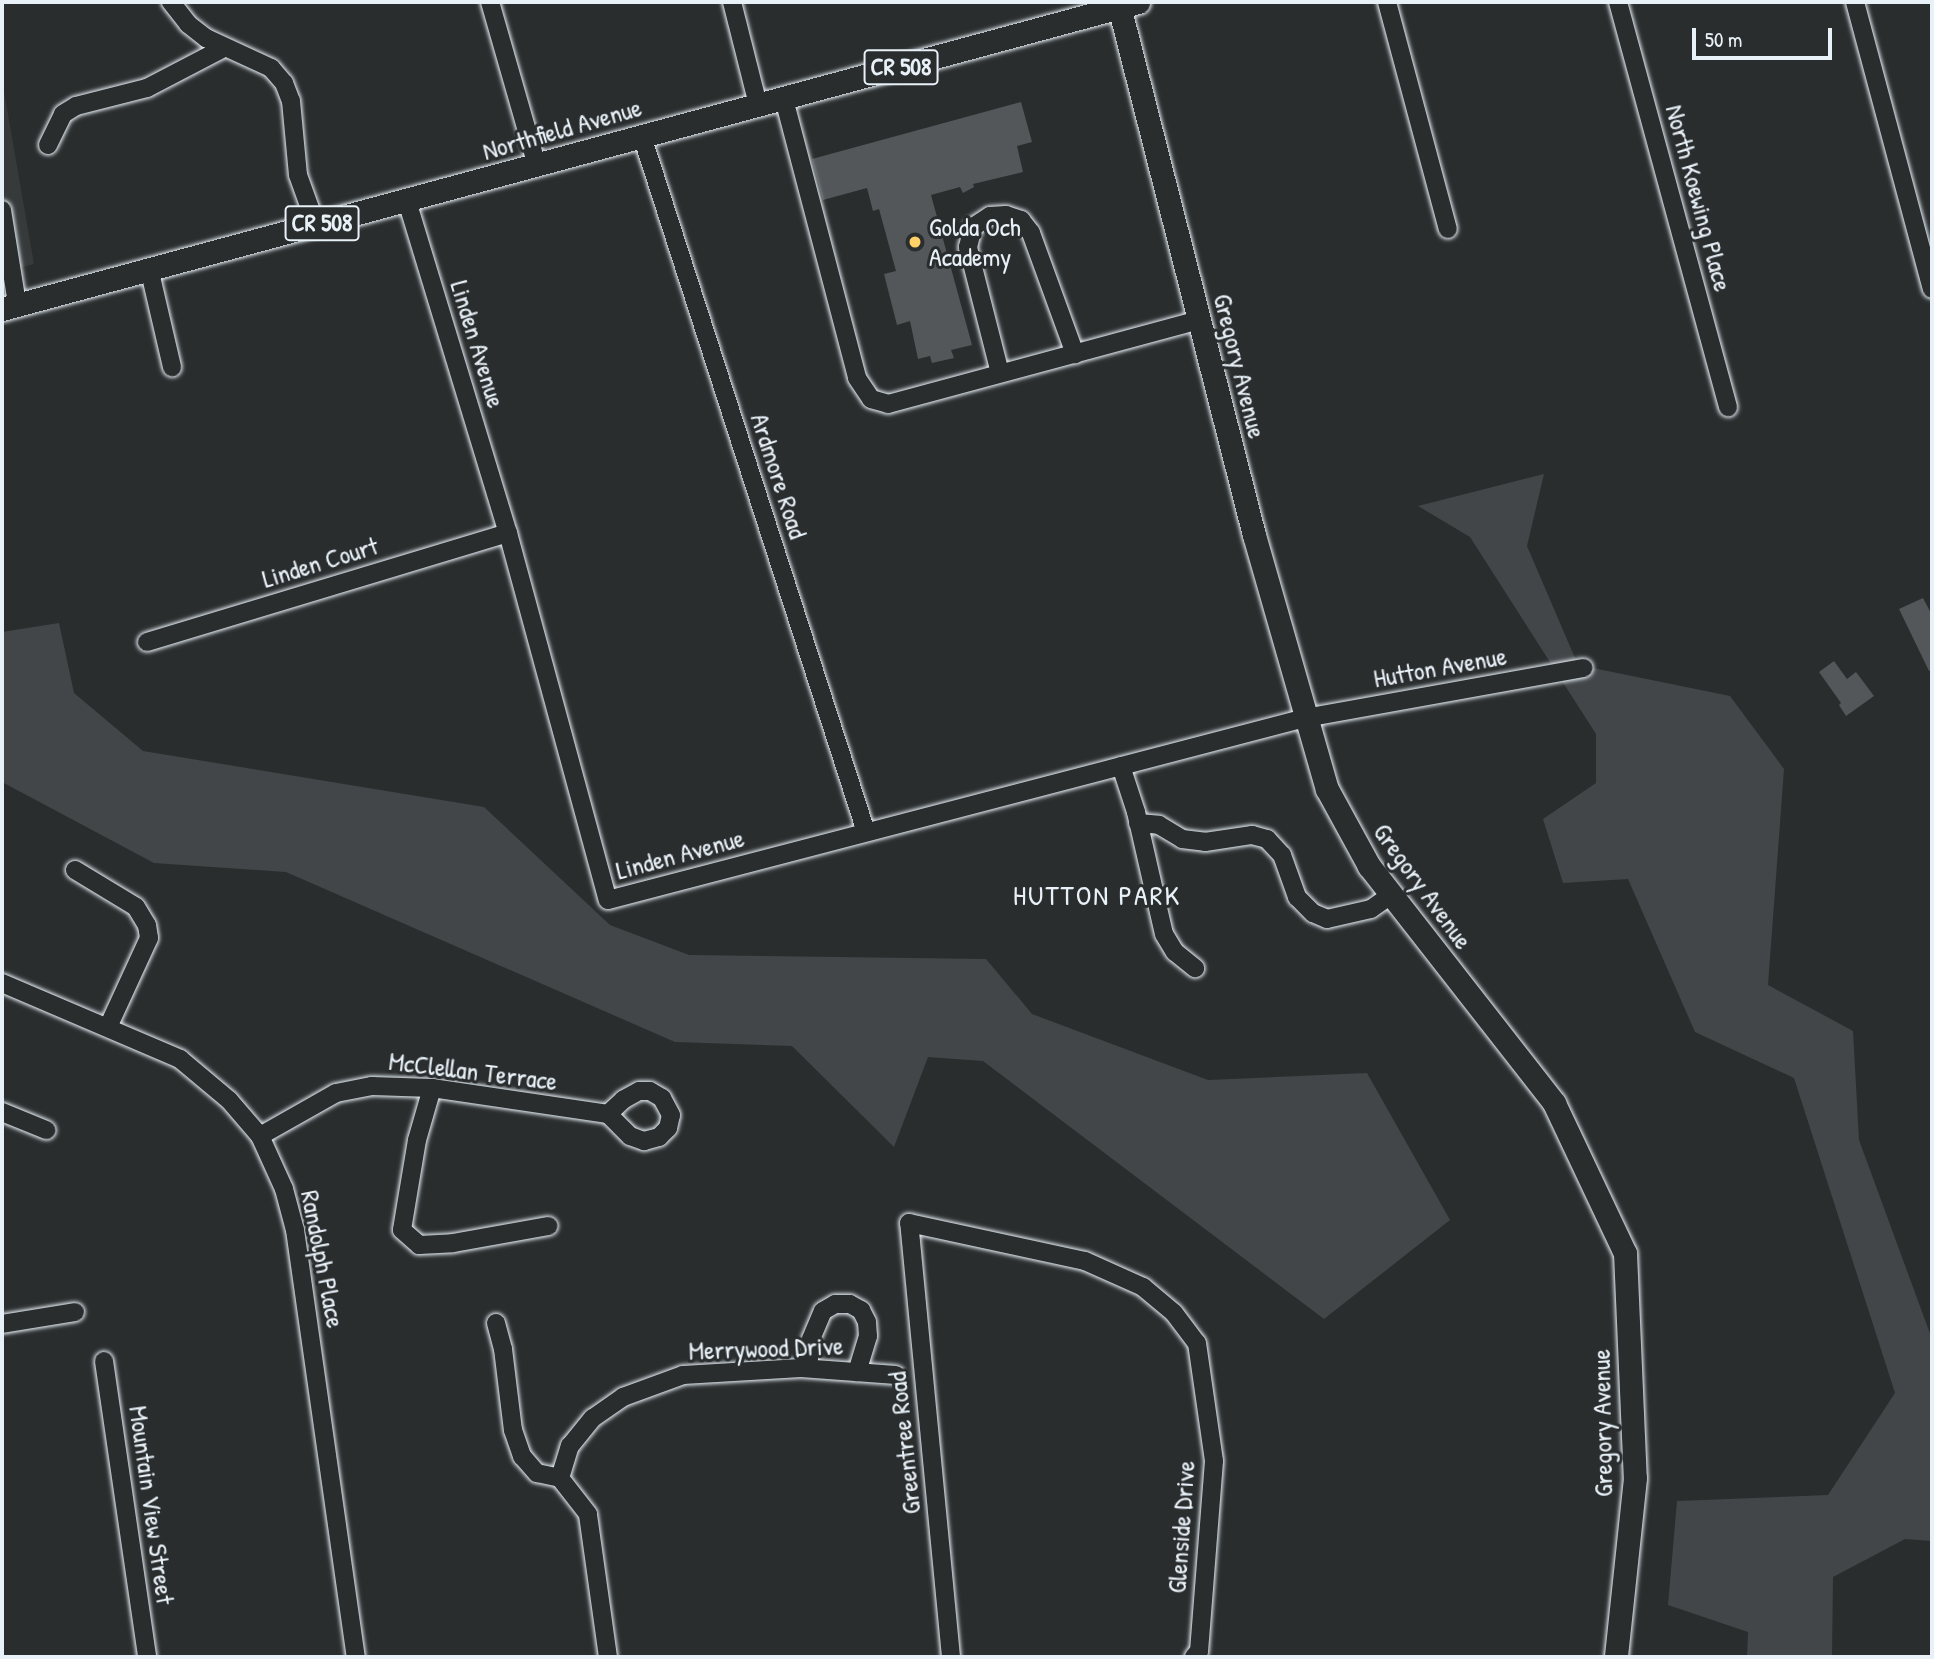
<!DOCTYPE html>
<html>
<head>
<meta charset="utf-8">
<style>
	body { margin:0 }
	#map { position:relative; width:1934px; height:1659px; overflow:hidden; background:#2a2d2e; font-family:"Patrick Hand",sans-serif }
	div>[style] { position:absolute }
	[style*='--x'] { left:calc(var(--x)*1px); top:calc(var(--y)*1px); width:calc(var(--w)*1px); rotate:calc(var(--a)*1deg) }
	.built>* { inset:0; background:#363a3b }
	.green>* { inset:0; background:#424648 }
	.building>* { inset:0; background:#535759 }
	.roads { filter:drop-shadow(0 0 2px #e8f1f8) drop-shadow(0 0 2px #e8f1f8) }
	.minor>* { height:18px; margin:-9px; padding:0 9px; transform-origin:9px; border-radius:9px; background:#2a2d2e }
	.major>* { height:23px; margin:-11.5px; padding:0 11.5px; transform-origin:11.5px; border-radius:11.5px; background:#2a2d2e }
	.dots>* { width:19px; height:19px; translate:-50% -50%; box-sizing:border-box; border:4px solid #2a2d2e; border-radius:50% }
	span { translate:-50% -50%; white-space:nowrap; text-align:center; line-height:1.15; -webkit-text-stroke:6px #2a2d2e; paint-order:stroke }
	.shield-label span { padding:2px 5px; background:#2a2d2e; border:2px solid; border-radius:5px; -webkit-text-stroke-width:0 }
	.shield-label { font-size:24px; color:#e8f1f8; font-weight:700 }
	.street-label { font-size:26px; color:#e8f1f8 }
	.poi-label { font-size:26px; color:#e8f1f8 }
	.left { translate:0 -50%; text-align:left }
	.neighbourhood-label { font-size:28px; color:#e8f1f8; letter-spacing:2px }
	.frame { position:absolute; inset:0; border:4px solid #e8f1f8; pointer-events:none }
	.scale { position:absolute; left:1692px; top:28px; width:140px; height:32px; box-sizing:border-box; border:4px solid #e8f1f8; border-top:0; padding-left:9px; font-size:21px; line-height:24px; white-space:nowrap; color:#e8f1f8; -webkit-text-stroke:5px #2a2d2e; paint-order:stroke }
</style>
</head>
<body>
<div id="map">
	<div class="built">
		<i style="clip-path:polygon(2px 80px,34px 264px,2px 272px)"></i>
	</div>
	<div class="green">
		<i style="clip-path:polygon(1544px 474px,1527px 546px,1578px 665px,1730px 696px,1784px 769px,1768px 985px,1853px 1031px,1859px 1140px,1932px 1339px,1932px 1541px,1905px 1539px,1833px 1577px,1832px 1657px,1747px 1657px,1748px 1632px,1668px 1605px,1677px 1501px,1828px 1495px,1895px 1393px,1794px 1078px,1695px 1032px,1628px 879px,1563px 883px,1543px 819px,1596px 783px,1596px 734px,1470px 537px,1418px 506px)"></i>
		<i style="clip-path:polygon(59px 623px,74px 693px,143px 751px,484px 807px,610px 925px,689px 955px,986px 959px,1032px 1014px,1208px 1080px,1367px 1073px,1450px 1220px,1324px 1319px,983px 1061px,928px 1057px,894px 1147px,792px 1046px,675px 1042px,286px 872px,154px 863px,2px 782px,2px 632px)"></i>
	</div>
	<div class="building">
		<i style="clip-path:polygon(1021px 102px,1032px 142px,1017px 146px,1023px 172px,973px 184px,974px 187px,963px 193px,960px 187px,931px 195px,972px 345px,951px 350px,954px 358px,932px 363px,930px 356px,918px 359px,910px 321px,897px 325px,884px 274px,896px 271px,879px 209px,873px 211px,867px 188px,823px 200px,812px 159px)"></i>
		<i style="clip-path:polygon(1923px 598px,1932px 615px,1932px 669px,1929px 671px,1899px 609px)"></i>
		<i style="clip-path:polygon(1834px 661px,1847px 679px,1856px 672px,1874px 696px,1846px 716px,1839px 705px,1841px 703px,1819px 672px)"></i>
	</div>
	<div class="roads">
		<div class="minor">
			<i style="--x:171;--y:2;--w:28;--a:52"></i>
			<i style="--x:188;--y:24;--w:23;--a:38"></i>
			<i style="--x:206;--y:38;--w:72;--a:24.8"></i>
			<i style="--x:271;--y:68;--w:20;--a:49"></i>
			<i style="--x:284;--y:83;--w:19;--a:69"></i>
			<i style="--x:291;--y:101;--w:74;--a:84.6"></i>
			<i style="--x:298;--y:175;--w:53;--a:70.2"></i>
			<i style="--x:490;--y:2;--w:171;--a:74"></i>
			<i style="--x:732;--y:2;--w:106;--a:75.8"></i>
			<i style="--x:1387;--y:2;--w:235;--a:75"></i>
			<i style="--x:1618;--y:2;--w:420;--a:74.8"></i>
			<i style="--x:1855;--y:2;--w:297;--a:75"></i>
			<i style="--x:784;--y:99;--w:288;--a:75.3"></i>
			<i style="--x:857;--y:378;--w:25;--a:56"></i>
			<i style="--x:871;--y:399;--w:18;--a:16"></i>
			<i style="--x:888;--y:404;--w:322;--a:-15.1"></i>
			<i style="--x:642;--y:136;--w:731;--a:72.16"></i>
			<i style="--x:48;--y:145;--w:34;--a:-64"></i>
			<i style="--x:63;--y:114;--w:15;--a:-32"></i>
			<i style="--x:76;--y:106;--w:73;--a:-14.2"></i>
			<i style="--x:147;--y:88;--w:87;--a:-27.5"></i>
			<i style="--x:407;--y:201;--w:347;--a:73.1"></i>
			<i style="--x:508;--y:533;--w:380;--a:74.8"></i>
			<i style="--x:608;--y:900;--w:720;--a:-14.63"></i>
			<i style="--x:1305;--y:718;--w:283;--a:-10.2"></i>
			<i style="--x:2;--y:210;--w:95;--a:80.9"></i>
			<i style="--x:149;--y:268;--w:102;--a:76.9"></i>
			<i style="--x:1000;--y:373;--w:130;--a:-104.3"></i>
			<i style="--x:968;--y:247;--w:21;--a:-76"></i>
			<i style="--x:973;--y:227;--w:20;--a:-33"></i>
			<i style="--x:990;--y:216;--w:16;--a:-4"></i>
			<i style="--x:1006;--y:215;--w:16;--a:18"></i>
			<i style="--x:1021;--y:220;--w:16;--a:52"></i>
			<i style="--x:1031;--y:233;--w:129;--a:70"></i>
			<i style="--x:147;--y:642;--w:377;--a:-16.8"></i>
			<i style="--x:1121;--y:766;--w:48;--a:71.9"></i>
			<i style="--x:1136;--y:812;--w:125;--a:77.1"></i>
			<i style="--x:1164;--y:934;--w:21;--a:59"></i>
			<i style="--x:1175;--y:952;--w:26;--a:39"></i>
			<i style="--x:1138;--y:823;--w:21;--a:5"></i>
			<i style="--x:1159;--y:825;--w:27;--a:31"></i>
			<i style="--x:1182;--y:839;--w:23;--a:7"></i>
			<i style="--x:1205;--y:842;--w:48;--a:-8.5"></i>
			<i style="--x:1252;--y:835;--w:16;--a:15"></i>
			<i style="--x:1267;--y:839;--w:22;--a:47"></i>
			<i style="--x:1282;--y:855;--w:45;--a:70.3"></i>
			<i style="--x:1297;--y:897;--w:23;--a:45"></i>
			<i style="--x:1313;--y:913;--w:15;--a:23"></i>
			<i style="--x:1327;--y:919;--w:45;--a:-12.8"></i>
			<i style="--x:1371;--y:909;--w:24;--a:-35"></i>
			<i style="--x:75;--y:870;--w:71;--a:31.2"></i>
			<i style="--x:136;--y:907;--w:21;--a:59"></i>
			<i style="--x:147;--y:925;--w:13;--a:81"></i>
			<i style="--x:149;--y:938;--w:98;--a:114.7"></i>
			<i style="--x:2;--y:983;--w:194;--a:23.1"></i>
			<i style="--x:180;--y:1059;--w:64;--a:39.9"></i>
			<i style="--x:229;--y:1100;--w:48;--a:49.3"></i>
			<i style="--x:260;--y:1136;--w:58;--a:65.6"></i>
			<i style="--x:284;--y:1189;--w:42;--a:75"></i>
			<i style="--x:295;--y:1230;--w:431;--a:81.9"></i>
			<i style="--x:432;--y:1088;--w:54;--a:106.1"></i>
			<i style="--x:417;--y:1140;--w:91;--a:99.5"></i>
			<i style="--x:402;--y:1230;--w:23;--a:41"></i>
			<i style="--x:419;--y:1245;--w:34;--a:-3"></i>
			<i style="--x:453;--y:1243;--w:97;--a:-10.1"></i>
			<i style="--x:2;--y:1112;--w:48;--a:22.2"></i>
			<i style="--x:260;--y:1136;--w:87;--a:-29.5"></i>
			<i style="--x:336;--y:1093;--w:37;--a:-11"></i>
			<i style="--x:372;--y:1086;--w:60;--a:1.9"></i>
			<i style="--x:432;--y:1088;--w:178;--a:8.4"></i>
			<i style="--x:608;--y:1114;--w:31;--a:45"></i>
			<i style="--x:630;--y:1136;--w:15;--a:20"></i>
			<i style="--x:644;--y:1141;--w:16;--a:-15"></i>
			<i style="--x:659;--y:1137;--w:13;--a:-45"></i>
			<i style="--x:668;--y:1128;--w:13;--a:-77"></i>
			<i style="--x:671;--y:1115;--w:19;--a:-118"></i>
			<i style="--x:662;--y:1098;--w:14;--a:-150"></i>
			<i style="--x:650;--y:1091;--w:11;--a:180"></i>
			<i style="--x:639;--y:1091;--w:18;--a:151"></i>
			<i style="--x:623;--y:1100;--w:21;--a:137"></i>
			<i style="--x:496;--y:1323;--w:27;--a:75"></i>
			<i style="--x:503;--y:1349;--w:82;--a:83"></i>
			<i style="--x:513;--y:1430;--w:28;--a:71"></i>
			<i style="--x:522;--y:1456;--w:23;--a:49"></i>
			<i style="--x:537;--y:1473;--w:24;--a:12"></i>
			<i style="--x:2;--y:1324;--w:74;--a:-9.3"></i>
			<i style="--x:104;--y:1361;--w:299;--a:81.7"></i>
			<i style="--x:808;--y:1368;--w:29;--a:-84"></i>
			<i style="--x:811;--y:1339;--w:30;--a:-67"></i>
			<i style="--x:823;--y:1311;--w:14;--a:-30"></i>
			<i style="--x:835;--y:1304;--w:15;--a:0"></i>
			<i style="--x:850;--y:1304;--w:13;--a:29"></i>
			<i style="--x:861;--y:1310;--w:13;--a:63"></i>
			<i style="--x:867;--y:1322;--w:14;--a:86"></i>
			<i style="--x:868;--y:1336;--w:38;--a:107"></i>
			<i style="--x:608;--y:1657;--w:144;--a:-98"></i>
			<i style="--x:588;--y:1514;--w:46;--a:-127.9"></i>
			<i style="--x:560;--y:1478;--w:34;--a:-73"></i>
			<i style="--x:570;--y:1446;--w:36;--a:-51"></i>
			<i style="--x:593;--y:1418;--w:37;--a:-35"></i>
			<i style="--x:623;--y:1397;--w:64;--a:-20.1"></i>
			<i style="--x:683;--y:1375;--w:118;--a:-3.4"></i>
			<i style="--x:801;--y:1368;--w:95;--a:4.2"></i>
			<i style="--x:951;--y:1657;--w:436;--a:-95.5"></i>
			<i style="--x:909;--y:1223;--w:180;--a:12.2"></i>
			<i style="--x:1085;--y:1261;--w:64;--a:24.1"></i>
			<i style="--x:1143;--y:1287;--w:40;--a:40"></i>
			<i style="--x:1174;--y:1313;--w:38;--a:53"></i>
			<i style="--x:1197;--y:1343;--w:119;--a:81.8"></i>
			<i style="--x:1214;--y:1461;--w:191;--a:94.5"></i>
			<i style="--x:1199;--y:1651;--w:8;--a:130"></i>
		</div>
		<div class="major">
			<i style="--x:1118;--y:2;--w:550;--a:75.69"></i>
			<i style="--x:1254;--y:535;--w:264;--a:74"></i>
			<i style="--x:1327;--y:789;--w:88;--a:61.4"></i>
			<i style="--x:1369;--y:866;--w:301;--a:52"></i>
			<i style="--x:1554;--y:1103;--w:166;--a:64.7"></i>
			<i style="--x:1625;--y:1253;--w:225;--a:87.5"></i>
			<i style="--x:1635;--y:1478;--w:180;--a:96.1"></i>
			<i style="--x:2;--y:309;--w:1177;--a:-15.12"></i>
		</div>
	</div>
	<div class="dots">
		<i style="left:915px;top:242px;background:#ffd166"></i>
	</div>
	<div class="shield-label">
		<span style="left:901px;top:67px">CR 508</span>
		<span style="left:322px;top:223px">CR 508</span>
	</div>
	<div class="street-label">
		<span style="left:562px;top:129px;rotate:-16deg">Northfield Avenue</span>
		<span style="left:1699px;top:198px;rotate:75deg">North Koewing Place</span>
		<span style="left:478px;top:344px;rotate:73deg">Linden Avenue</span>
		<span style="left:1240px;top:366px;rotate:76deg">Gregory Avenue</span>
		<span style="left:779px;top:476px;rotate:72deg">Ardmore Road</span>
		<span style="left:320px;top:562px;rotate:-17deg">Linden Court</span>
		<span style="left:1440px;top:667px;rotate:-10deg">Hutton Avenue</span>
		<span style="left:680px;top:854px;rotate:-15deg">Linden Avenue</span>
		<span style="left:1423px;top:886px;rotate:54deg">Gregory Avenue</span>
		<span style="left:473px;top:1071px;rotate:7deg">McClellan Terrace</span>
		<span style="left:323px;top:1259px;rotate:79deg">Randolph Place</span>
		<span style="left:766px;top:1348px;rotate:-2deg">Merrywood Drive</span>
		<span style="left:1602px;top:1423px;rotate:-91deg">Gregory Avenue</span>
		<span style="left:904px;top:1443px;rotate:-96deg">Greentree Road</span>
		<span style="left:152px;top:1505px;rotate:82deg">Mountain View Street</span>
		<span style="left:1181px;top:1527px;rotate:-86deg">Glenside Drive</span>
	</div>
	<div class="poi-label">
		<span class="left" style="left:929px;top:242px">Golda Och<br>Academy</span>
	</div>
	<div class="neighbourhood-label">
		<span style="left:1097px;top:895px">HUTTON PARK</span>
	</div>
	<div class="frame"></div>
	<div class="scale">50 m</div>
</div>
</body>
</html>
